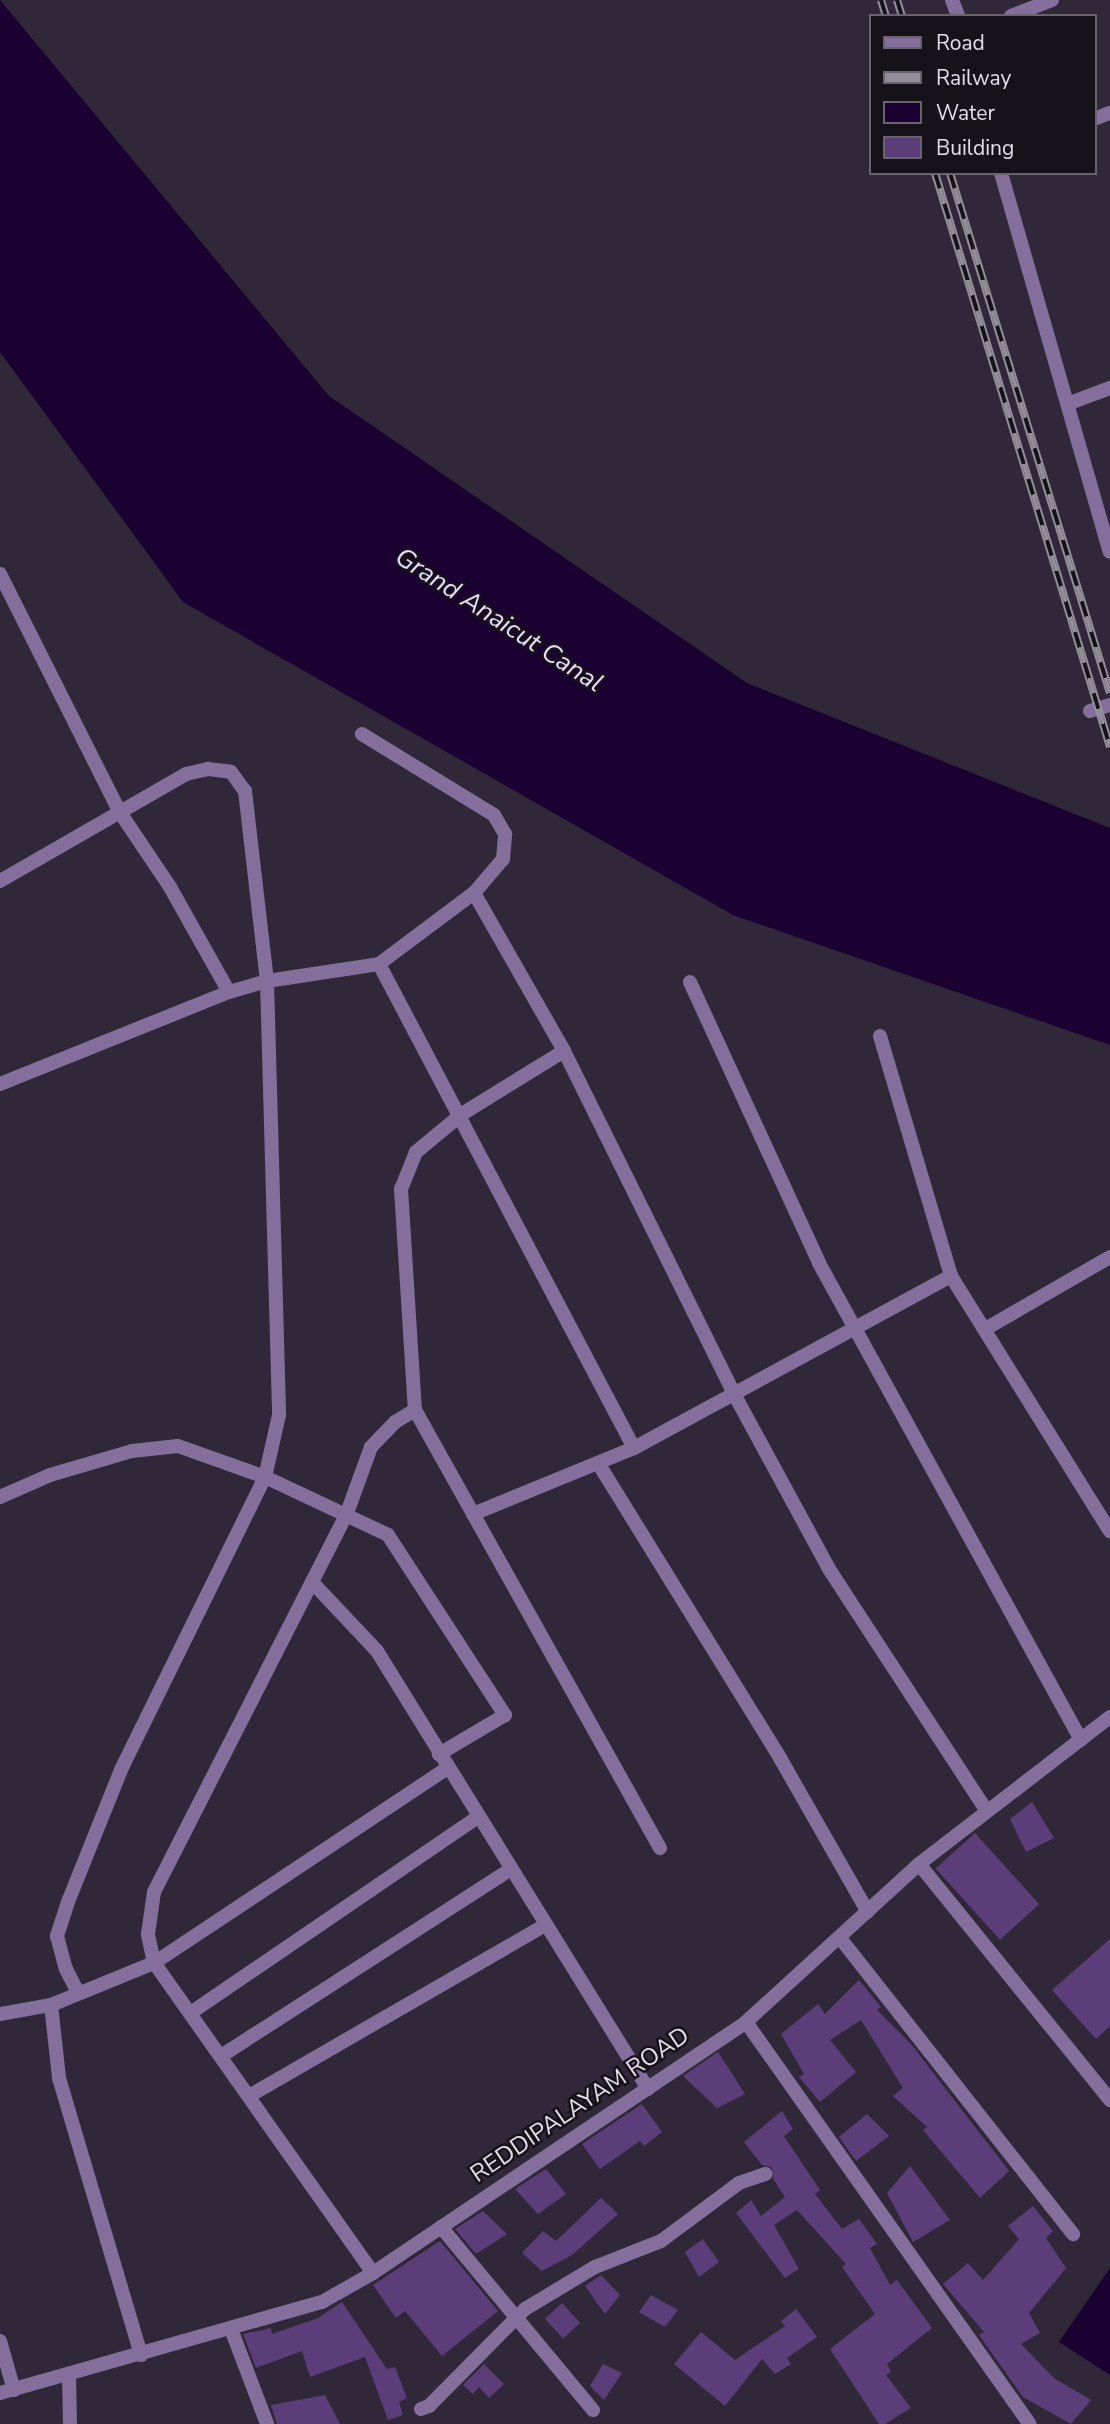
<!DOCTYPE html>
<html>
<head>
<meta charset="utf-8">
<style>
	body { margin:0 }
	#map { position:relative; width:1110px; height:2424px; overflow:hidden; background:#302839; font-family:"Nunito Sans",sans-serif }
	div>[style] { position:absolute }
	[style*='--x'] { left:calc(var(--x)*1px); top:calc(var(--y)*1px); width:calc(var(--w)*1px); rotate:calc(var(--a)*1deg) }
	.water>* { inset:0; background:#1b0032 }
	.building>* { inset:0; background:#5b3e79; transform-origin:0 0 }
	.minor>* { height:14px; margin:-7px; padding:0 7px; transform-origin:7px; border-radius:7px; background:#846f9c }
	.tertiary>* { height:14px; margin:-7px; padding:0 7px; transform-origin:7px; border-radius:7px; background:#846f9c }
	.rail>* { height:8px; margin-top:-4px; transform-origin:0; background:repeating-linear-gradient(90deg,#16121a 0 16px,#938d9a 0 32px); box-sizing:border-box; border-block:2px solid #938d9a }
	span { translate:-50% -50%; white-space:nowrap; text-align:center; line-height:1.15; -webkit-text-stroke:5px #16121a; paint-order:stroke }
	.street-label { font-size:24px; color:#e2dde8 }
	.water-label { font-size:26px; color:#e9d9fd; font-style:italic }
	.legend { position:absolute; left:869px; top:14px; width:228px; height:161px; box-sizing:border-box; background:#16121a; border:2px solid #68636c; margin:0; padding:9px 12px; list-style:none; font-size:21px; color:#e2dde8 }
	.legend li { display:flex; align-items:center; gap:14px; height:35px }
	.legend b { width:35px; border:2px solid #68636c }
</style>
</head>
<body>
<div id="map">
	<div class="water">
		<i style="clip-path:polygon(0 0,329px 396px,747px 683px,1110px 828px,1110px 1045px,733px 915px,183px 602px,0 352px)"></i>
		<i style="clip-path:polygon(1110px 2268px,1110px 2375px,1059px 2342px)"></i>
	</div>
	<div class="building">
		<i style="clip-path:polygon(1032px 1802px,1054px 1838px,1026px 1852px,1010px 1819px)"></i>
		<i style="left:975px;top:1833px;width:96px;height:53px;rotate:48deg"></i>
		<i style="clip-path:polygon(1110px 1939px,1110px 2026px,1096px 2039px,1052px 1990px)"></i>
		<i style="clip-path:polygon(859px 1980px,881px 2007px,877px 2010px,911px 2044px,1009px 2171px,980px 2198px,923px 2130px,927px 2127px,893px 2096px,903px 2088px,861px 2020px,830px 2040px,856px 2072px,820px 2102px,799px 2077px,804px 2074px,781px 2034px,818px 2004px,825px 2014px)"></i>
		<i style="clip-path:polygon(718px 2052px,745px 2094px,717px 2108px,683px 2076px)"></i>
		<i style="clip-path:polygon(642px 2104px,662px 2132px,644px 2146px,640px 2141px,600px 2169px,582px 2144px)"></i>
		<i style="clip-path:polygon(782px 2111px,793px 2129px,784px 2136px,820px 2190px,815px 2194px,842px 2229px,859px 2219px,877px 2244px,870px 2248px,890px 2285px,897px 2280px,932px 2328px,887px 2364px,891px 2372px,886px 2375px,911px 2408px,885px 2424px,879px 2424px,830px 2349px,875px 2314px,842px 2267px,846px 2264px,797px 2210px,774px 2225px,799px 2269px,785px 2278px,736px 2213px,751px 2200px,761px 2216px,785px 2197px,773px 2179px,772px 2167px,762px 2165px,744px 2142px)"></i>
		<i style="clip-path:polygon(867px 2114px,889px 2136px,856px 2161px,839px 2137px)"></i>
		<i style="clip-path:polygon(910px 2166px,950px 2220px,913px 2242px,887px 2193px)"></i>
		<i style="clip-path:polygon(546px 2169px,566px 2194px,538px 2214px,515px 2189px)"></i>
		<i style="clip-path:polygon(601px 2198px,618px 2214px,572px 2255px,542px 2271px,522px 2253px,543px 2231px,556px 2241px)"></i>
		<i style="clip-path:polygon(1033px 2206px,1053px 2231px,1046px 2238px,1066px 2268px,1029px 2313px,1040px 2333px,1021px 2344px,1054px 2378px,1091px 2400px,1071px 2424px,1023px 2397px,979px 2335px,984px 2332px,943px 2284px,968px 2263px,983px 2280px,1019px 2239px,1008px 2226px)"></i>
		<i style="clip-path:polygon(483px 2211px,507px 2234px,476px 2254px,455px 2229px)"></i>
		<i style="clip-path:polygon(703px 2239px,719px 2262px,699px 2277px,685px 2252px)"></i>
		<i style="clip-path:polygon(440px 2241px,498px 2311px,442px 2356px,405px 2311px,396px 2318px,373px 2285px)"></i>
		<i style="clip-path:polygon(601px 2275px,620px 2295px,605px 2314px,585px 2286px)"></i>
		<i style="clip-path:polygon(651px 2295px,678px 2310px,665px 2327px,639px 2312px)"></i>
		<i style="clip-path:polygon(342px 2302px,387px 2369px,395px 2367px,407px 2398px,399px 2402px,403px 2415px,388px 2420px,365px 2357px,310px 2377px,302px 2351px,256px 2368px,243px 2334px,271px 2328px,272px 2334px,318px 2318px)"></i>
		<i style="left:562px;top:2303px;width:27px;height:23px;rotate:48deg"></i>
		<i style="clip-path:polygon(796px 2309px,817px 2337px,787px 2358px,791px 2364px,775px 2374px,762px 2359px,725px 2406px,674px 2364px,701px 2332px,735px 2360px,785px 2326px,781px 2321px)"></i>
		<i style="clip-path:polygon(484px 2364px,504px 2384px,489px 2398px,479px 2387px,473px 2394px,463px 2385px)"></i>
		<i style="clip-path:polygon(603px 2364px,622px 2373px,604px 2400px,590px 2386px)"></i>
		<i style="clip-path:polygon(325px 2395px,340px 2424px,277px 2424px,271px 2405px)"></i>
	</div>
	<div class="minor">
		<i style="--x:952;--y:0;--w:17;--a:69"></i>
		<i style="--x:1011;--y:16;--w:44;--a:-21.3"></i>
		<i style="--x:1094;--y:119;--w:17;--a:-21"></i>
		<i style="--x:1001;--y:173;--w:394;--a:74"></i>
		<i style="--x:1070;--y:403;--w:43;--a:-20.6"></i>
		<i style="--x:0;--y:574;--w:265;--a:63.3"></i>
		<i style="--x:119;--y:811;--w:92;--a:56.1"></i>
		<i style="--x:170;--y:887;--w:120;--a:60.7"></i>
		<i style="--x:1090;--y:711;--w:21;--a:-17"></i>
		<i style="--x:0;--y:881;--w:215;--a:-29.9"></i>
		<i style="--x:186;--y:774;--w:23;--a:-13"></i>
		<i style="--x:208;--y:769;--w:23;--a:7"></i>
		<i style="--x:231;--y:772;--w:24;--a:54"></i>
		<i style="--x:245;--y:791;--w:191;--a:83.4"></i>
		<i style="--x:267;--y:981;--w:434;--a:88.4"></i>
		<i style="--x:279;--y:1415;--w:64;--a:102.7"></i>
		<i style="--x:265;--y:1477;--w:326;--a:116.2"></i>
		<i style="--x:121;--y:1770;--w:142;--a:111.9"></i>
		<i style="--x:68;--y:1902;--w:36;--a:108"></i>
		<i style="--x:57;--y:1936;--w:34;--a:75"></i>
		<i style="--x:66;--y:1969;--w:27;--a:63"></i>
		<i style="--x:474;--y:893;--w:182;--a:60.3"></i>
		<i style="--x:564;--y:1051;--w:381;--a:63.6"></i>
		<i style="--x:733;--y:1392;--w:201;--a:61.5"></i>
		<i style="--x:829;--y:1569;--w:288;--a:56.9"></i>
		<i style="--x:379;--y:964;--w:547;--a:62.22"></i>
		<i style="--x:690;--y:982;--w:309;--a:65.3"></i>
		<i style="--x:819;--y:1263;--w:544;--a:61.22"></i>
		<i style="--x:880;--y:1036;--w:250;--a:73.5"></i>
		<i style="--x:564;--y:1051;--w:120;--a:148.3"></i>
		<i style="--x:462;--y:1114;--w:60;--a:140.4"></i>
		<i style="--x:416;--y:1152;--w:40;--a:112"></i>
		<i style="--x:401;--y:1189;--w:221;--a:86.4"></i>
		<i style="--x:415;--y:1410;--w:502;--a:60.78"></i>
		<i style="--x:0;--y:1084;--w:247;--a:-21.9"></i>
		<i style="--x:229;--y:992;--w:40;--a:-16"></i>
		<i style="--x:267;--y:981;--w:113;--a:-8.6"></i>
		<i style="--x:379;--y:964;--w:119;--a:-36.8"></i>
		<i style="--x:474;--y:893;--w:45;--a:-49.5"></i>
		<i style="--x:503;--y:859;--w:25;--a:-85"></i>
		<i style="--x:505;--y:834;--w:22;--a:-120"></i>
		<i style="--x:494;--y:815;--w:155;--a:-148.5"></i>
		<i style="--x:987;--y:1328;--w:142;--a:-30"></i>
		<i style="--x:598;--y:1463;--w:347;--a:58.3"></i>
		<i style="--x:780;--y:1758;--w:177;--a:60.3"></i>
		<i style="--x:0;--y:1497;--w:55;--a:-23.7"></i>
		<i style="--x:50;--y:1475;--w:85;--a:-16.3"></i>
		<i style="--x:132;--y:1451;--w:46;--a:-6.2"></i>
		<i style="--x:178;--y:1446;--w:92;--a:19.6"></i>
		<i style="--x:265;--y:1477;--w:136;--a:25.2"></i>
		<i style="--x:388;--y:1535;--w:215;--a:57"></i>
		<i style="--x:505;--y:1715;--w:77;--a:149.4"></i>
		<i style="--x:473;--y:1514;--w:174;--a:-22.3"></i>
		<i style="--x:634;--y:1448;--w:361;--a:-28.5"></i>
		<i style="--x:951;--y:1276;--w:301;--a:58.1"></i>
		<i style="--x:312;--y:1582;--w:95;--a:46.7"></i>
		<i style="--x:377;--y:1651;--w:515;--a:58.25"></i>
		<i style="--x:919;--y:1864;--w:304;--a:51"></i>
		<i style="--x:840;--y:1938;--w:377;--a:51.8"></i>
		<i style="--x:51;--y:2005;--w:73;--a:83.7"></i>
		<i style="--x:59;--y:2078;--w:289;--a:73.5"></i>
		<i style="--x:192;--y:2012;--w:346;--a:-34.3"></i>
		<i style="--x:0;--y:2014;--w:52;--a:-10"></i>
		<i style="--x:51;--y:2005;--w:111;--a:-22.2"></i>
		<i style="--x:154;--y:1963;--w:353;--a:-33.6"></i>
		<i style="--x:746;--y:2022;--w:492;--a:54.8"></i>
		<i style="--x:221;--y:2056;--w:344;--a:-32.8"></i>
		<i style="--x:249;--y:2096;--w:340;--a:-30"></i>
		<i style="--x:441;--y:2227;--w:238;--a:50.3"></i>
		<i style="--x:373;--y:2273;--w:380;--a:-125.2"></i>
		<i style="--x:154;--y:1963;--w:30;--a:-102"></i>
		<i style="--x:148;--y:1934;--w:42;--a:-81.9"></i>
		<i style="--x:154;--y:1892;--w:425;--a:-63"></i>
		<i style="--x:347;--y:1513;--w:70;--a:-70"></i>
		<i style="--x:371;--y:1447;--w:35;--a:-46"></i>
		<i style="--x:395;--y:1422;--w:23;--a:-31"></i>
		<i style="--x:231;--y:2329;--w:102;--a:69.2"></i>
		<i style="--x:0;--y:2341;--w:51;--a:74.1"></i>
		<i style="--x:69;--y:2376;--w:48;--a:88.8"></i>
		<i style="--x:421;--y:2409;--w:9;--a:-21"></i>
		<i style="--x:429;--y:2406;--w:136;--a:-45.3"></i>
		<i style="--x:525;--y:2309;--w:82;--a:-31"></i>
		<i style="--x:595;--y:2267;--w:71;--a:-21.5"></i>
		<i style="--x:661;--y:2241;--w:97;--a:-36.6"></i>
		<i style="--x:739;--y:2183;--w:28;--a:-19"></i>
	</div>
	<div class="tertiary">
		<i style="--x:0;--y:2393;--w:335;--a:-15.8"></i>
		<i style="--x:322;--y:2302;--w:59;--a:-29.6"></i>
		<i style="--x:373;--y:2273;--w:450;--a:-33.9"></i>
		<i style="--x:746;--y:2022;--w:234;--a:-42.4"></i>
		<i style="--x:919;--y:1864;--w:241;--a:-37.6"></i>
	</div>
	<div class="rail">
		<i style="--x:881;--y:0;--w:17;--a:73"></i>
		<i style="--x:897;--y:0;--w:17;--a:73"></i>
		<i style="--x:935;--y:173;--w:600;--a:73.04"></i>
		<i style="--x:950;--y:173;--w:544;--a:72.9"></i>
	</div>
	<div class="street-label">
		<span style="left:580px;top:2105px;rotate:-34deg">REDDIPALAYAM ROAD</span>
	</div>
	<div class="water-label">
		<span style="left:499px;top:620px;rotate:33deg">Grand Anaicut Canal</span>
	</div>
	<ul class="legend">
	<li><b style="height:9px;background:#846f9c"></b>Road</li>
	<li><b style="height:9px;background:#938d9a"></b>Railway</li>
	<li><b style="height:19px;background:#1b0032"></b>Water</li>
	<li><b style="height:19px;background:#5b3e79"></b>Building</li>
	</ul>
</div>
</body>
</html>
